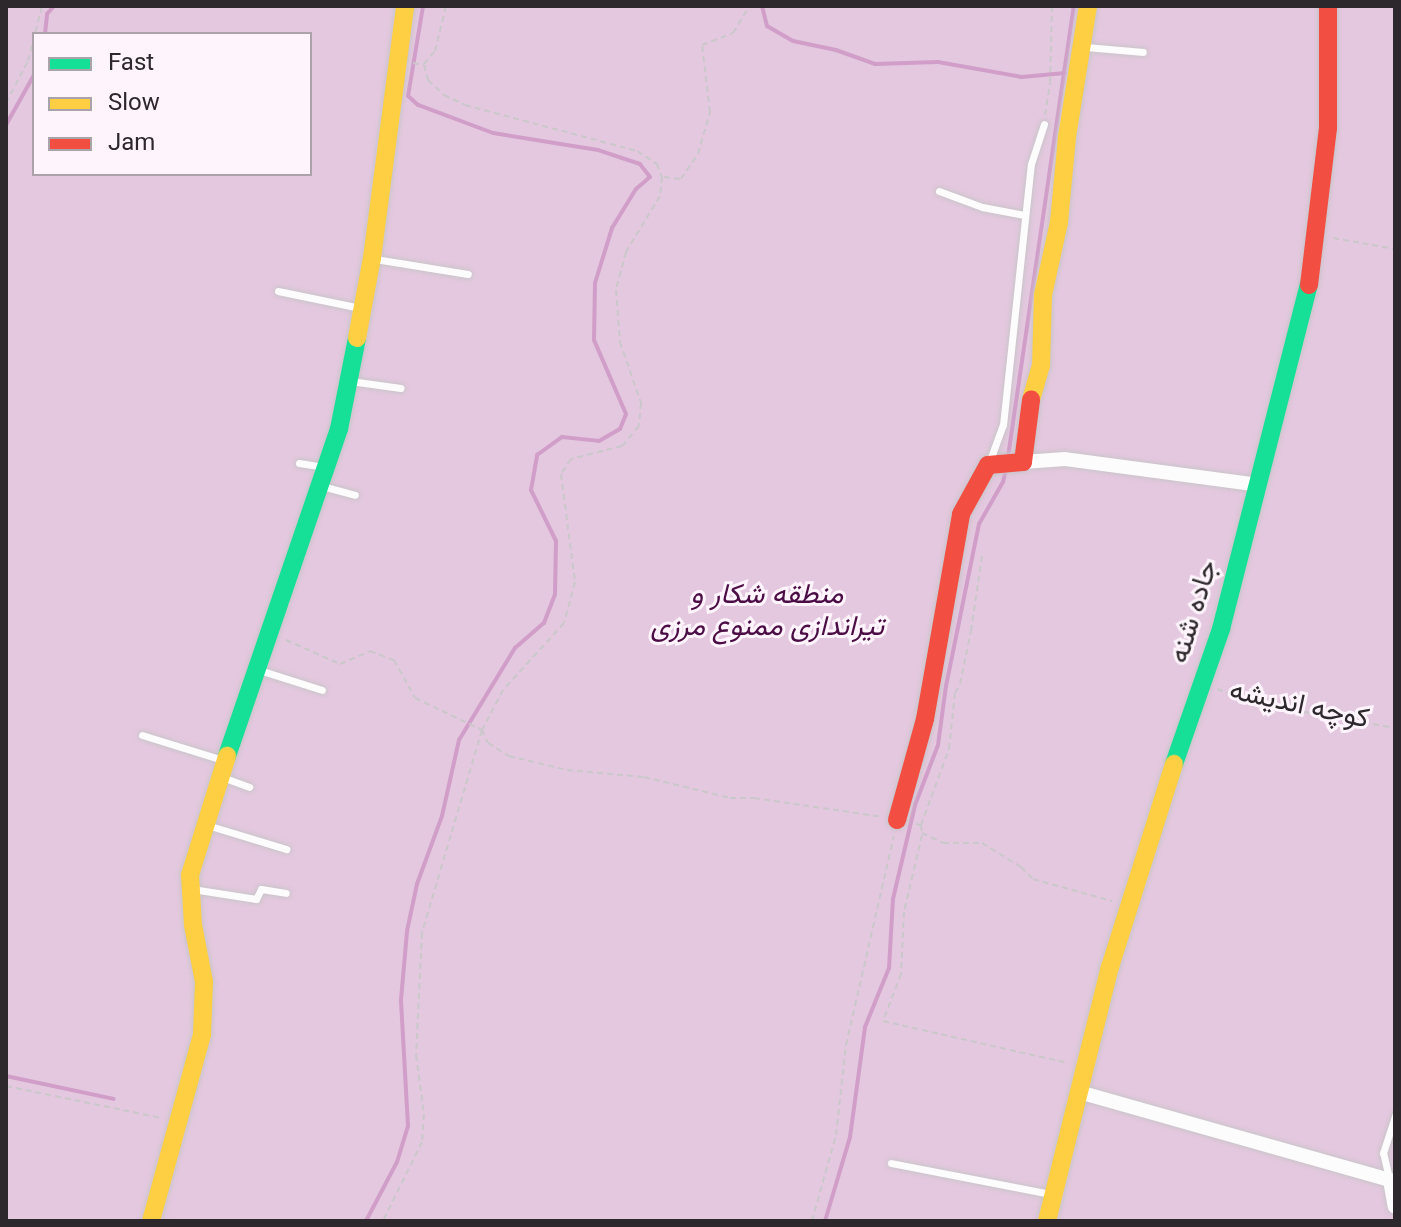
<!DOCTYPE html>
<html>
<head>
<meta charset="utf-8">
<style>
	body { margin:0 }
	#map { position:relative; width:1401px; height:1227px; overflow:hidden; background:#efe9ee; font-family:Georgia,Vazirmatn,serif }
	div>[style] { position:absolute }
	[style*='--x'] { left:calc(var(--x)*1px); top:calc(var(--y)*1px); width:calc(var(--w)*1px); rotate:calc(var(--a)*1deg) }
	.green>* { inset:0; background:#e4c8df }
	.stream>* { height:4px; margin:-2px; padding:0 2px; transform-origin:2px; border-radius:2px; background:#d19ec9 }
	.path>* { height:2px; margin-top:-1px; transform-origin:0; background:repeating-linear-gradient(90deg,#cac8ca 0 6px,transparent 0 10px) }
	.roads { filter:drop-shadow(0 0 2px #c9c5c9) drop-shadow(0 0 2px #c9c5c9) }
	.lane>* { height:7px; margin:-3.5px; padding:0 3.5px; transform-origin:3.5px; border-radius:3.5px; background:#fdfcfc }
	.street>* { height:14px; margin:-7px; padding:0 7px; transform-origin:7px; border-radius:7px; background:#fdfcfc }
	.fast>* { height:18px; margin:-9px; padding:0 9px; transform-origin:9px; border-radius:9px; background:#16e098 }
	.slow>* { height:18px; margin:-9px; padding:0 9px; transform-origin:9px; border-radius:9px; background:#ffcf43 }
	.jam>* { height:18px; margin:-9px; padding:0 9px; transform-origin:9px; border-radius:9px; background:#f24e42 }
	span { translate:-50% -50%; white-space:nowrap; text-align:center; line-height:1.15; -webkit-text-stroke:6px #fef5fc; paint-order:stroke }
	.park-label { font-size:28px; color:#4c0c45; font-style:italic }
	.street-label { font-size:28px; color:#2d282c }
	.frame { position:absolute; inset:0; border:8px solid #2d282c; pointer-events:none }
	.legend { position:absolute; left:32px; top:32px; width:280px; height:144px; box-sizing:border-box; background:#fef5fc; border:2px solid #aaa3a9; margin:0; padding:10px 14px; list-style:none; font-size:24px; color:#2d282c }
	.legend li { display:flex; align-items:center; gap:16px; height:40px }
	.legend b { width:40px; border:2px solid #aaa3a9 }
</style>
</head>
<body>
<div id="map">
	<div class="green">
		<i style="clip-path:polygon(evenodd,6px 6px,1395px 6px,1395px 1221px,6px 1221px,6px 6px,34px 34px,310px 34px,310px 174px,34px 174px,34px 34px)"></i>
	</div>
	<div class="stream">
		<i style="--x:762;--y:6;--w:21;--a:76"></i>
		<i style="--x:767;--y:26;--w:30;--a:30"></i>
		<i style="--x:793;--y:41;--w:44;--a:11.8"></i>
		<i style="--x:836;--y:50;--w:41;--a:19.7"></i>
		<i style="--x:875;--y:64;--w:63;--a:-1.8"></i>
		<i style="--x:938;--y:62;--w:85;--a:10.1"></i>
		<i style="--x:1022;--y:77;--w:43;--a:-5.3"></i>
		<i style="--x:45;--y:34;--w:20;--a:-84"></i>
		<i style="--x:47;--y:14;--w:11;--a:-49"></i>
		<i style="--x:6;--y:125;--w:57;--a:-60.8"></i>
		<i style="--x:1008;--y:457;--w:456;--a:-81.7"></i>
		<i style="--x:6;--y:1076;--w:110;--a:12"></i>
		<i style="--x:366;--y:1221;--w:67;--a:-62.3"></i>
		<i style="--x:397;--y:1162;--w:38;--a:-73"></i>
		<i style="--x:408;--y:1126;--w:126;--a:-93.2"></i>
		<i style="--x:401;--y:1000;--w:69;--a:-85"></i>
		<i style="--x:407;--y:931;--w:48;--a:-78"></i>
		<i style="--x:417;--y:884;--w:72;--a:-69.8"></i>
		<i style="--x:442;--y:816;--w:78;--a:-77.4"></i>
		<i style="--x:459;--y:740;--w:108;--a:-58.7"></i>
		<i style="--x:515;--y:648;--w:38;--a:-41"></i>
		<i style="--x:544;--y:623;--w:31;--a:-69"></i>
		<i style="--x:555;--y:594;--w:53;--a:-88.9"></i>
		<i style="--x:556;--y:541;--w:57;--a:-116.1"></i>
		<i style="--x:531;--y:490;--w:36;--a:-80"></i>
		<i style="--x:537;--y:455;--w:31;--a:-36"></i>
		<i style="--x:562;--y:437;--w:37;--a:6"></i>
		<i style="--x:599;--y:441;--w:24;--a:-30"></i>
		<i style="--x:620;--y:429;--w:16;--a:-68"></i>
		<i style="--x:626;--y:414;--w:81;--a:-113.4"></i>
		<i style="--x:594;--y:340;--w:57;--a:-89"></i>
		<i style="--x:595;--y:283;--w:58;--a:-72.8"></i>
		<i style="--x:612;--y:228;--w:46;--a:-58.4"></i>
		<i style="--x:636;--y:189;--w:18;--a:-41"></i>
		<i style="--x:650;--y:177;--w:16;--a:-128"></i>
		<i style="--x:640;--y:164;--w:44;--a:-161.6"></i>
		<i style="--x:598;--y:150;--w:106;--a:-170.8"></i>
		<i style="--x:493;--y:133;--w:80;--a:-159.5"></i>
		<i style="--x:418;--y:105;--w:13;--a:-138"></i>
		<i style="--x:408;--y:96;--w:91;--a:-80.5"></i>
		<i style="--x:825;--y:1221;--w:88;--a:-73.4"></i>
		<i style="--x:850;--y:1137;--w:111;--a:-82.2"></i>
		<i style="--x:865;--y:1027;--w:64;--a:-67.9"></i>
		<i style="--x:889;--y:968;--w:69;--a:-86.7"></i>
		<i style="--x:893;--y:899;--w:97;--a:-76.8"></i>
		<i style="--x:915;--y:805;--w:64;--a:-69"></i>
		<i style="--x:938;--y:745;--w:60;--a:-82.3"></i>
		<i style="--x:946;--y:686;--w:165;--a:-78.5"></i>
		<i style="--x:979;--y:524;--w:48;--a:-60.3"></i>
		<i style="--x:1003;--y:482;--w:12;--a:-76"></i>
	</div>
	<div class="path">
		<i style="--x:413;--y:63;--w:11;--a:10"></i>
		<i style="--x:424;--y:65;--w:16;--a:75"></i>
		<i style="--x:428;--y:80;--w:22;--a:43"></i>
		<i style="--x:444;--y:95;--w:23;--a:25"></i>
		<i style="--x:465;--y:105;--w:178;--a:15"></i>
		<i style="--x:637;--y:151;--w:24;--a:33"></i>
		<i style="--x:657;--y:164;--w:14;--a:69"></i>
		<i style="--x:662;--y:177;--w:19;--a:96"></i>
		<i style="--x:660;--y:196;--w:66;--a:121.3"></i>
		<i style="--x:626;--y:252;--w:39;--a:105"></i>
		<i style="--x:616;--y:290;--w:52;--a:85.6"></i>
		<i style="--x:620;--y:342;--w:65;--a:71"></i>
		<i style="--x:641;--y:403;--w:23;--a:95"></i>
		<i style="--x:639;--y:426;--w:26;--a:130"></i>
		<i style="--x:622;--y:446;--w:53;--a:165.7"></i>
		<i style="--x:571;--y:459;--w:18;--a:124"></i>
		<i style="--x:561;--y:474;--w:109;--a:82.6"></i>
		<i style="--x:575;--y:582;--w:42;--a:105"></i>
		<i style="--x:564;--y:623;--w:91;--a:132.3"></i>
		<i style="--x:503;--y:690;--w:45;--a:117.7"></i>
		<i style="--x:482;--y:730;--w:14;--a:65"></i>
		<i style="--x:488;--y:743;--w:25;--a:32"></i>
		<i style="--x:509;--y:756;--w:60;--a:13.6"></i>
		<i style="--x:567;--y:770;--w:77;--a:5.2"></i>
		<i style="--x:644;--y:777;--w:89;--a:13.7"></i>
		<i style="--x:730;--y:798;--w:24;--a:0"></i>
		<i style="--x:754;--y:798;--w:129;--a:8.4"></i>
		<i style="--x:424;--y:64;--w:17;--a:-50"></i>
		<i style="--x:435;--y:51;--w:46;--a:-76.3"></i>
		<i style="--x:6;--y:103;--w:47;--a:-62.4"></i>
		<i style="--x:28;--y:61;--w:57;--a:-75.7"></i>
		<i style="--x:1045;--y:115;--w:33;--a:-81"></i>
		<i style="--x:1050;--y:82;--w:76;--a:-88.5"></i>
		<i style="--x:664;--y:177;--w:17;--a:7"></i>
		<i style="--x:681;--y:179;--w:30;--a:-56"></i>
		<i style="--x:698;--y:154;--w:44;--a:-74.1"></i>
		<i style="--x:710;--y:112;--w:67;--a:-96.8"></i>
		<i style="--x:702;--y:45;--w:33;--a:-21"></i>
		<i style="--x:733;--y:33;--w:31;--a:-59"></i>
		<i style="--x:1333;--y:238;--w:63;--a:10.1"></i>
		<i style="--x:286;--y:640;--w:59;--a:24"></i>
		<i style="--x:340;--y:664;--w:33;--a:-23"></i>
		<i style="--x:370;--y:651;--w:26;--a:21"></i>
		<i style="--x:394;--y:660;--w:43;--a:61.1"></i>
		<i style="--x:415;--y:698;--w:74;--a:25.5"></i>
		<i style="--x:482;--y:730;--w:212;--a:106.5"></i>
		<i style="--x:422;--y:933;--w:122;--a:92.8"></i>
		<i style="--x:416;--y:1055;--w:60;--a:82.3"></i>
		<i style="--x:424;--y:1114;--w:28;--a:94"></i>
		<i style="--x:422;--y:1142;--w:88;--a:116.3"></i>
		<i style="--x:1217;--y:689;--w:51;--a:18.4"></i>
		<i style="--x:1265;--y:705;--w:132;--a:10"></i>
		<i style="--x:916;--y:824;--w:5;--a:11"></i>
		<i style="--x:921;--y:825;--w:8;--a:83"></i>
		<i style="--x:922;--y:833;--w:23;--a:25"></i>
		<i style="--x:943;--y:843;--w:39;--a:0"></i>
		<i style="--x:982;--y:843;--w:46;--a:31.6"></i>
		<i style="--x:1021;--y:867;--w:17;--a:45"></i>
		<i style="--x:1033;--y:879;--w:82;--a:15.6"></i>
		<i style="--x:921;--y:825;--w:81;--a:-69.8"></i>
		<i style="--x:949;--y:749;--w:56;--a:-83.9"></i>
		<i style="--x:955;--y:693;--w:10;--a:-61"></i>
		<i style="--x:960;--y:684;--w:54;--a:-78.3"></i>
		<i style="--x:971;--y:631;--w:76;--a:-81.7"></i>
		<i style="--x:922;--y:835;--w:79;--a:103.2"></i>
		<i style="--x:904;--y:912;--w:62;--a:92.8"></i>
		<i style="--x:901;--y:974;--w:50;--a:111"></i>
		<i style="--x:883;--y:1021;--w:190;--a:12.8"></i>
		<i style="--x:6;--y:1086;--w:159;--a:11.6"></i>
		<i style="--x:812;--y:1221;--w:89;--a:-74.4"></i>
		<i style="--x:836;--y:1135;--w:91;--a:-83.7"></i>
		<i style="--x:846;--y:1045;--w:214;--a:-77.1"></i>
	</div>
	<div class="roads">
		<div class="lane">
			<i style="--x:1086;--y:47;--w:57;--a:5"></i>
			<i style="--x:939;--y:191;--w:46;--a:20.4"></i>
			<i style="--x:982;--y:207;--w:43;--a:10.8"></i>
			<i style="--x:375;--y:259;--w:94;--a:9.2"></i>
			<i style="--x:278;--y:291;--w:84;--a:11.7"></i>
			<i style="--x:350;--y:381;--w:51;--a:7.8"></i>
			<i style="--x:990;--y:460;--w:37;--a:-70"></i>
			<i style="--x:1003;--y:425;--w:262;--a:-83.9"></i>
			<i style="--x:1031;--y:164;--w:42;--a:-72"></i>
			<i style="--x:299;--y:463;--w:25;--a:9"></i>
			<i style="--x:322;--y:486;--w:34;--a:15"></i>
			<i style="--x:259;--y:670;--w:66;--a:17.6"></i>
			<i style="--x:142;--y:735;--w:85;--a:17.2"></i>
			<i style="--x:222;--y:777;--w:29;--a:20"></i>
			<i style="--x:207;--y:825;--w:83;--a:16.9"></i>
			<i style="--x:192;--y:889;--w:65;--a:8.9"></i>
			<i style="--x:256;--y:899;--w:11;--a:-63"></i>
			<i style="--x:261;--y:889;--w:25;--a:9"></i>
			<i style="--x:891;--y:1163;--w:163;--a:11"></i>
			<i style="--x:1389;--y:1178;--w:26;--a:-103"></i>
			<i style="--x:1383;--y:1153;--w:40;--a:-72"></i>
		</div>
		<div class="street">
			<i style="--x:1023;--y:462;--w:42;--a:-4.1"></i>
			<i style="--x:1065;--y:459;--w:196;--a:7.6"></i>
			<i style="--x:1079;--y:1092;--w:323;--a:15.8"></i>
			<i style="--x:1390;--y:1180;--w:27;--a:80"></i>
		</div>
		<div class="fast">
			<i style="--x:227;--y:756;--w:346;--a:-71.1"></i>
			<i style="--x:339;--y:429;--w:93;--a:-78.8"></i>
			<i style="--x:1174;--y:764;--w:143;--a:-70.8"></i>
			<i style="--x:1221;--y:629;--w:355;--a:-75.7"></i>
		</div>
		<div class="slow">
			<i style="--x:357;--y:338;--w:81;--a:-79.4"></i>
			<i style="--x:372;--y:258;--w:254;--a:-82.5"></i>
			<i style="--x:1031;--y:400;--w:35;--a:-74"></i>
			<i style="--x:1041;--y:366;--w:71;--a:-88.4"></i>
			<i style="--x:1043;--y:295;--w:75;--a:-77.6"></i>
			<i style="--x:1059;--y:222;--w:85;--a:-84.6"></i>
			<i style="--x:1067;--y:137;--w:133;--a:-80.9"></i>
			<i style="--x:151;--y:1221;--w:194;--a:-74.7"></i>
			<i style="--x:202;--y:1034;--w:52;--a:-87.8"></i>
			<i style="--x:204;--y:982;--w:58;--a:-100.9"></i>
			<i style="--x:193;--y:925;--w:50;--a:-93.4"></i>
			<i style="--x:190;--y:875;--w:125;--a:-72.7"></i>
			<i style="--x:1047;--y:1221;--w:262;--a:-76.1"></i>
			<i style="--x:1110;--y:967;--w:213;--a:-72.5"></i>
		</div>
		<div class="jam">
			<i style="--x:1309;--y:285;--w:158;--a:-83.1"></i>
			<i style="--x:1328;--y:128;--w:122;--a:-90"></i>
			<i style="--x:897;--y:820;--w:105;--a:-74.5"></i>
			<i style="--x:925;--y:719;--w:208;--a:-80"></i>
			<i style="--x:961;--y:514;--w:56;--a:-61.1"></i>
			<i style="--x:988;--y:465;--w:35;--a:-5"></i>
			<i style="--x:1023;--y:462;--w:63;--a:-82.6"></i>
		</div>
	</div>
	<div class="park-label">
		<span style="left:767px;top:612px">منطقه شکار و<br>تیراندازی ممنوع مرزی</span>
	</div>
	<div class="street-label">
		<span style="left:1195px;top:612px;rotate:-73deg">جاده شنه</span>
		<span style="left:1299px;top:706px;rotate:12deg">کوچه اندیشه</span>
	</div>
	<div class="frame"></div>
	<ul class="legend">
	<li><b style="height:10px;background:#16e098"></b>Fast</li>
	<li><b style="height:10px;background:#ffcf43"></b>Slow</li>
	<li><b style="height:10px;background:#f24e42"></b>Jam</li>
	</ul>
</div>
</body>
</html>
